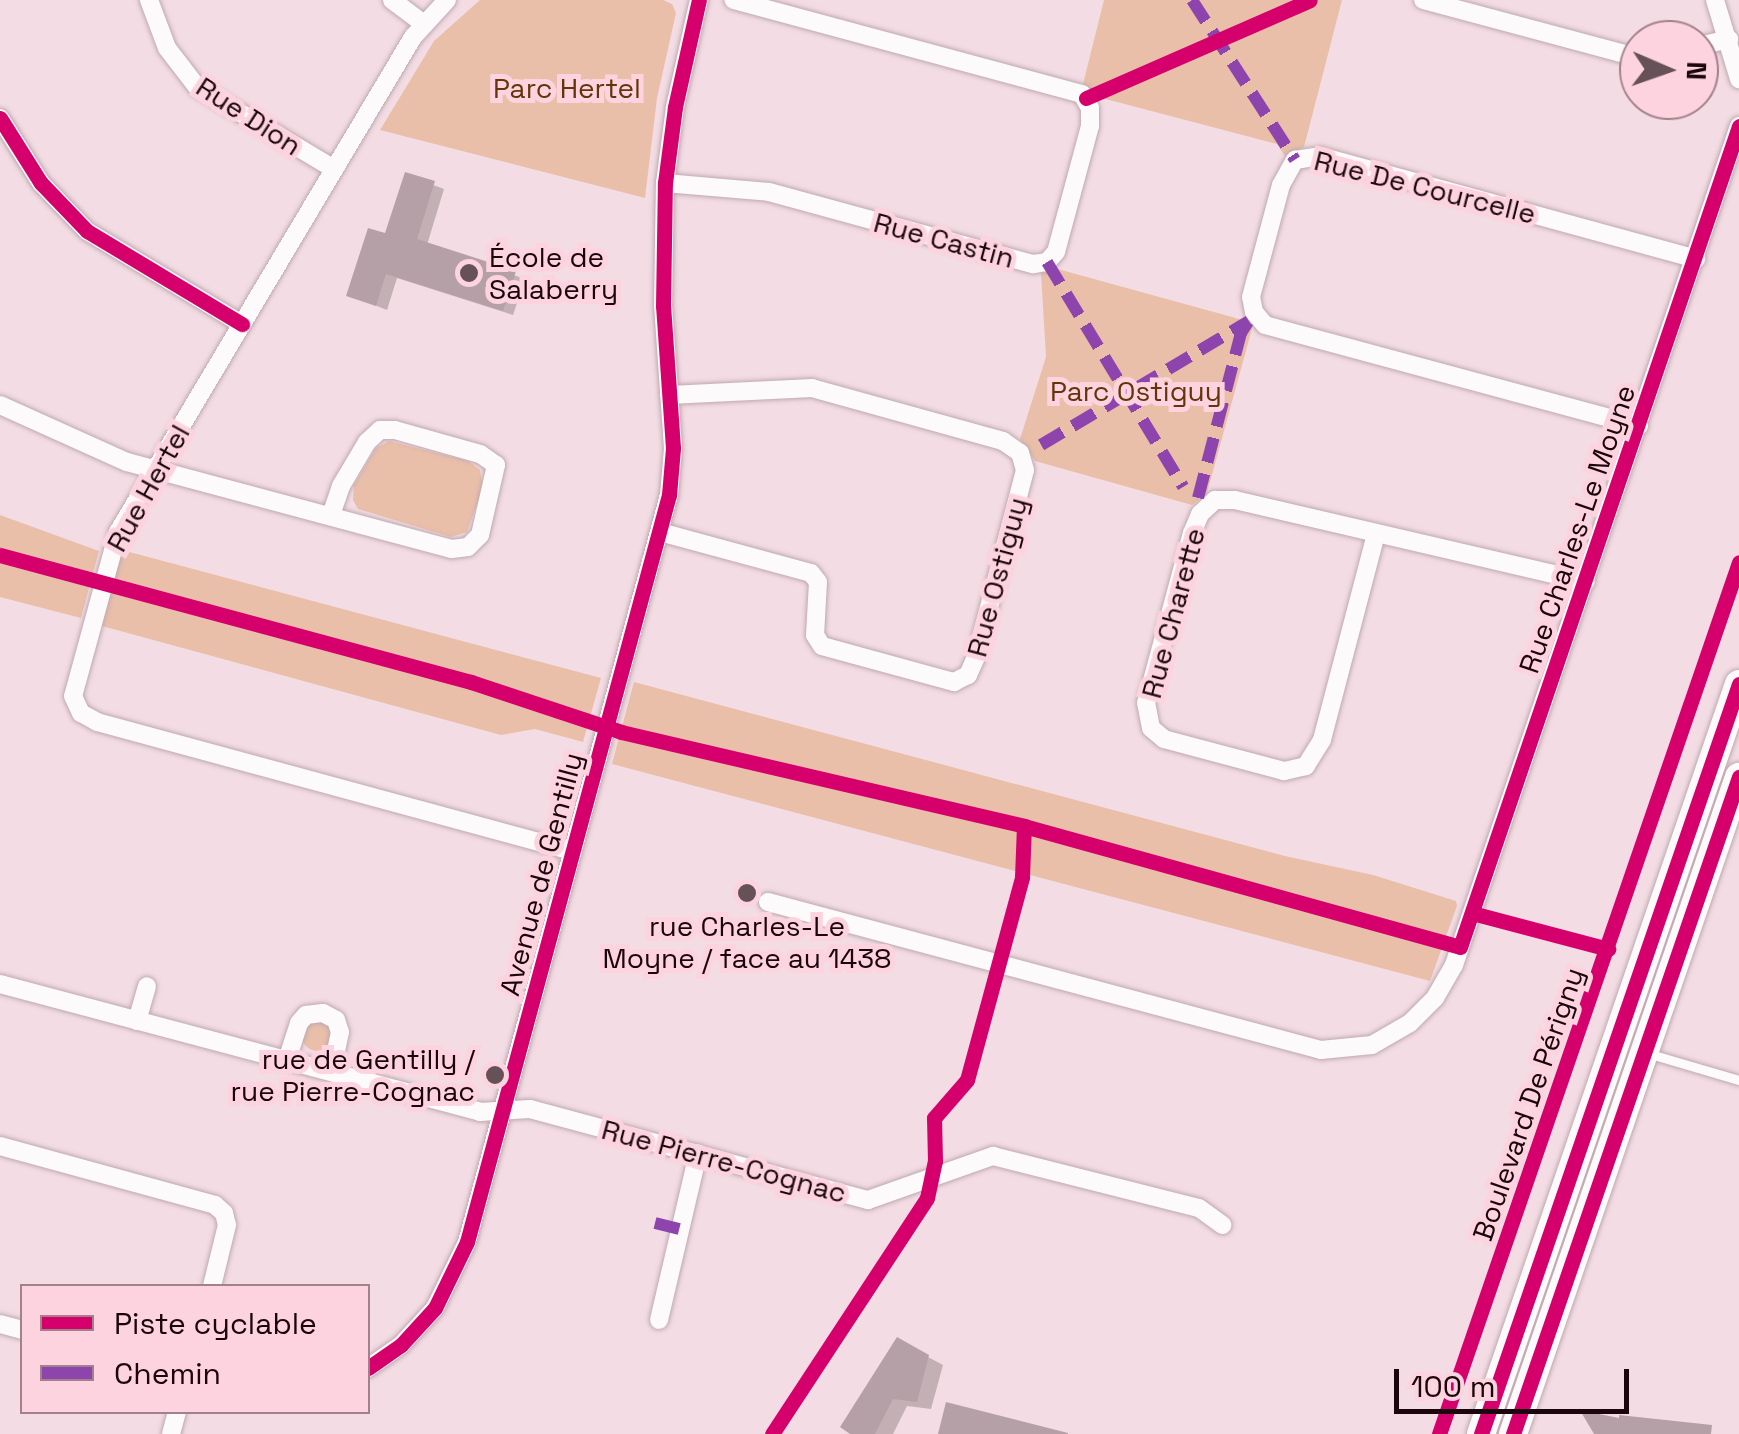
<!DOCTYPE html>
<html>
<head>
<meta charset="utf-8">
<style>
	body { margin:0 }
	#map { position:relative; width:1739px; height:1434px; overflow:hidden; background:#f3dce3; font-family:"Space Grotesk",sans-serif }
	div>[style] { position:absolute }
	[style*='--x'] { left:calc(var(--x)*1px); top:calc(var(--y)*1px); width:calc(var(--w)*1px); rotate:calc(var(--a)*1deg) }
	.green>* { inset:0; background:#eabfa9 }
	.round { border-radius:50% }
	.shadow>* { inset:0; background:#0003 }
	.building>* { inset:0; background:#b6a0a7 }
	.roads { filter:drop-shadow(0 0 2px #bfa9b0) drop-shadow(0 0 2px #bfa9b0) }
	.service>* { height:9px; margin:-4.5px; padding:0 4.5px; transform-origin:4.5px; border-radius:4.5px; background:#fdfafb }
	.minor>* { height:18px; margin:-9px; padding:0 9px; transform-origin:9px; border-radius:9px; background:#fdfafb }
	.primary>* { height:28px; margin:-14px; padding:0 14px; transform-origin:14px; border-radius:14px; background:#fdfafb }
	.quiet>* { height:12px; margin-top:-6px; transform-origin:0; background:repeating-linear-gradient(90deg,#8e44ad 0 25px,transparent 0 37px) }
	.cycleway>* { height:15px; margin:-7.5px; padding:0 7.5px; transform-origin:7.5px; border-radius:7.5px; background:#d6006c }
	.dots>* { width:28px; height:28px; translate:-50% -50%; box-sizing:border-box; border:5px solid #fcd3df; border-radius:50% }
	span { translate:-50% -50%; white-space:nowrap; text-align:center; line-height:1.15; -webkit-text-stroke:10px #fcd3df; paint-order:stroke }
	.park-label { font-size:28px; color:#633609 }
	.street-label { font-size:28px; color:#1b060d }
	.poi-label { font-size:28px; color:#1b060d }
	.left { translate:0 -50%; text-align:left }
	.right { translate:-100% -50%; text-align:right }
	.legend { position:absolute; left:20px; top:1284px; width:350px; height:130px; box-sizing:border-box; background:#fcd3df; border:2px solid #a2818b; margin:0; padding:12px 18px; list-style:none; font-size:30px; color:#1b060d }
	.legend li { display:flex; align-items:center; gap:20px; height:50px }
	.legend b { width:50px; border:2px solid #a2818b }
	.north { position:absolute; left:1619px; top:20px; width:100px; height:100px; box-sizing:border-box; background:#fcd3df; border:2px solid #a2818b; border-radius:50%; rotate:92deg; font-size:28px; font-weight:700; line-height:40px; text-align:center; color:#1b060d }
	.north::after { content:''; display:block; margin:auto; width:35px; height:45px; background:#675158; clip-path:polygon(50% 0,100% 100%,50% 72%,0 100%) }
	.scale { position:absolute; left:1394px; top:1369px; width:235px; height:45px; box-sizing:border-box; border:5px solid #1b060d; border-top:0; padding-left:12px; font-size:30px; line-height:35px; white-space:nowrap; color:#1b060d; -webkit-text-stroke:8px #fcd3df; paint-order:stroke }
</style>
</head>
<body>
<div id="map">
	<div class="green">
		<i style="clip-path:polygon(480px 0,663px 0,672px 4px,676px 13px,657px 98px,645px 198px,380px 130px,434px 41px)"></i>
		<i style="clip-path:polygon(1104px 0,1342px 0,1304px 147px,1285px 156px,1277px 144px,1098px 97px,1083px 84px)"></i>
		<i style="clip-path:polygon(1054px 268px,1243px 320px,1247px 316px,1253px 325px,1207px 493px,1192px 505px,1035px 461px,1020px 439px,1046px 357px,1041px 273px)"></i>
		<i style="clip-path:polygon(389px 441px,468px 461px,480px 470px,483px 487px,467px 532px,451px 537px,358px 509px,353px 500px,354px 485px,376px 448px)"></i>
		<i style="clip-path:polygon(0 515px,99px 551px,81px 618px,0 597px)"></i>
		<i style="clip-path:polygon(122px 550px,601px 678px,583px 742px,535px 729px,501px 735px,102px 626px)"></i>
		<i style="clip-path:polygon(634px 682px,1285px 856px,1373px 875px,1456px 901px,1457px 906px,1430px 981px,612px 764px)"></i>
		<i class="round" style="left:302px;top:1021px;width:30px;height:30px"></i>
	</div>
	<div class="shadow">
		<i style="clip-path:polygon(406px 175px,444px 189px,427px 245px,525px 279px,513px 315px,397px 278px,387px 310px,349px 295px,387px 236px)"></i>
		<i style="clip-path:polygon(898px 1341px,943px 1365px,931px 1409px,907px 1406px,893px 1434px,855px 1434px)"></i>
	</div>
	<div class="building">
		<i style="clip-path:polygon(405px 172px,435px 181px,417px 239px,516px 271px,503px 311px,386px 274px,376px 306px,346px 296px,368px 228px,385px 233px)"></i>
		<i style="clip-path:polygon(897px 1337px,929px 1355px,917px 1402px,893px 1399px,875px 1434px,850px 1434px,840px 1427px)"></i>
		<i style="clip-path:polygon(946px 1402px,1068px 1433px,1068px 1434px,938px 1434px)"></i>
		<i style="clip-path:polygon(1584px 1411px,1619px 1418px,1619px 1415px,1712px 1425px,1711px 1434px,1594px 1434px,1581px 1412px)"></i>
	</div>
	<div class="roads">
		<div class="service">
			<i style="--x:1647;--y:1053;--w:96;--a:16.4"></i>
		</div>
		<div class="minor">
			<i style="--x:149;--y:0;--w:51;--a:69.4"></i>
			<i style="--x:167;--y:48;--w:49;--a:52.4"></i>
			<i style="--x:197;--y:87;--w:160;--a:30.9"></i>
			<i style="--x:392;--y:0;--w:38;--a:37"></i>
			<i style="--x:447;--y:0;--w:50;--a:132.6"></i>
			<i style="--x:413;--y:37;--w:576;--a:120.79"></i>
			<i style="--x:118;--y:532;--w:170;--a:105.3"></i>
			<i style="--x:73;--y:696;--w:19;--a:65"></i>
			<i style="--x:81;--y:713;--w:18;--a:29"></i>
			<i style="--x:97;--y:722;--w:493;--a:15.2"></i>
			<i style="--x:1423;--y:0;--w:224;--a:15"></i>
			<i style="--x:1715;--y:0;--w:83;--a:73.1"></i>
			<i style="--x:1699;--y:46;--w:31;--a:-13"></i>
			<i style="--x:0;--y:118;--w:77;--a:57.8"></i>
			<i style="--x:41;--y:183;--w:66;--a:46.2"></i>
			<i style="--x:87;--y:231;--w:181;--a:31"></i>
			<i style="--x:665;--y:183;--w:104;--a:4.9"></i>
			<i style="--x:769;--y:192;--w:274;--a:15.3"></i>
			<i style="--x:1033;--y:264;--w:14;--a:-8"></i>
			<i style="--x:1047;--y:262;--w:13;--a:-48"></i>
			<i style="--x:1056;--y:252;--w:131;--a:-74.9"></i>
			<i style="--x:1090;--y:126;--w:18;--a:-90"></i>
			<i style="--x:1090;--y:108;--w:16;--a:-120"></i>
			<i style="--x:1082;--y:94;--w:361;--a:-164.9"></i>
			<i style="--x:0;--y:405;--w:139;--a:24.2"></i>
			<i style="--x:127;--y:462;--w:336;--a:15"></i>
			<i style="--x:452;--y:549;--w:16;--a:-7"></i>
			<i style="--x:468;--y:547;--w:17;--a:-45"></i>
			<i style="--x:480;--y:535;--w:72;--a:-77.1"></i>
			<i style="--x:496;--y:465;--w:19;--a:-145"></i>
			<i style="--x:480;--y:454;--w:88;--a:-164.2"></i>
			<i style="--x:395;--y:430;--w:15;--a:180"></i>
			<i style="--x:380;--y:430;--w:18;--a:137"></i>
			<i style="--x:367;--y:442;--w:51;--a:120.6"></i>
			<i style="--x:341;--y:486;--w:31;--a:109"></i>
			<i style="--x:1639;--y:426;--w:387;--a:-164.9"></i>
			<i style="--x:1265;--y:325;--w:17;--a:-130"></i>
			<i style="--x:1254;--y:312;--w:15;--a:-101"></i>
			<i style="--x:1251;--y:297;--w:116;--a:-75"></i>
			<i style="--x:1281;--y:185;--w:29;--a:-61"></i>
			<i style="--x:1295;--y:160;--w:25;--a:-9"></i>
			<i style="--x:1320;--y:156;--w:390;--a:15.3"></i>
			<i style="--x:660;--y:532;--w:156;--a:15.2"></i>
			<i style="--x:811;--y:573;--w:11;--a:52"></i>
			<i style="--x:818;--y:582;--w:53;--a:93.2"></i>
			<i style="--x:815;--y:635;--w:13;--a:58"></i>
			<i style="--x:822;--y:646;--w:137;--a:15.3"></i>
			<i style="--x:954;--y:682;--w:16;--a:-27"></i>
			<i style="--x:968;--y:675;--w:20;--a:-66"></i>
			<i style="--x:976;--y:657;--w:193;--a:-75.3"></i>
			<i style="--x:1025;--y:470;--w:18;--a:-106"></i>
			<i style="--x:1020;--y:453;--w:21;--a:-145"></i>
			<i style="--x:1003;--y:441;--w:198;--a:-164.5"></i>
			<i style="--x:812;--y:388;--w:143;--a:177.2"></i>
			<i style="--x:1376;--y:534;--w:213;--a:104.7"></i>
			<i style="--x:1322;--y:740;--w:31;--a:122"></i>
			<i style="--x:1306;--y:766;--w:23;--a:167"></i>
			<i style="--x:1284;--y:771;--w:124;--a:-165.1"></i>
			<i style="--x:1164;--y:739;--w:17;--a:-140"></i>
			<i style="--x:1151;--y:728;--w:25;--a:-101"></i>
			<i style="--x:1146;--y:703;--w:176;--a:-74.9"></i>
			<i style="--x:1192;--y:533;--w:21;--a:-67"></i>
			<i style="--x:1200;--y:514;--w:21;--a:-43"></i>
			<i style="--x:1215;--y:500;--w:20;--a:0"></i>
			<i style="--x:1235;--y:500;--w:360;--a:13.1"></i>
			<i style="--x:768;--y:902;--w:572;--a:14.98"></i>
			<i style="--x:1321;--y:1050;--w:51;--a:-5.6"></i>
			<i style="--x:1372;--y:1045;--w:44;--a:-30.1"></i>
			<i style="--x:1410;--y:1023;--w:35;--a:-45"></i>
			<i style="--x:1435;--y:998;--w:38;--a:-60"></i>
			<i style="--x:1454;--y:965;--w:886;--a:-71.24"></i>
			<i style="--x:0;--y:984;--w:497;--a:14.9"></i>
			<i style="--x:480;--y:1112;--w:50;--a:-3.4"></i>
			<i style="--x:530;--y:1109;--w:350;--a:15.1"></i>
			<i style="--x:868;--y:1200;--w:133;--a:-19.4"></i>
			<i style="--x:993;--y:1156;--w:212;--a:14.2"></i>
			<i style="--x:1199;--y:1208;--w:29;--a:36"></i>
			<i style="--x:137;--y:1021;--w:36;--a:-74"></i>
			<i style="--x:287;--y:1060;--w:39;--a:-72"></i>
			<i style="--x:299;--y:1023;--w:11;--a:-49"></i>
			<i style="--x:306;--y:1015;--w:17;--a:-7"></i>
			<i style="--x:323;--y:1013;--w:15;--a:28"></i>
			<i style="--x:336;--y:1020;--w:13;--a:72"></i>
			<i style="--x:340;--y:1032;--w:40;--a:102"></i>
			<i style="--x:0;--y:1146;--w:223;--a:15.3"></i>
			<i style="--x:215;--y:1205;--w:12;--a:42"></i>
			<i style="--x:224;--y:1213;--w:12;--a:76"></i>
			<i style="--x:227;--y:1225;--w:63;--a:103.8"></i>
			<i style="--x:659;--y:1320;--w:171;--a:-76.8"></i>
			<i style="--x:0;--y:1324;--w:23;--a:15"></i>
			<i style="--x:368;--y:1368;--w:40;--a:-34.9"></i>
			<i style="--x:401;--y:1345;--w:50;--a:-47.4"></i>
			<i style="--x:435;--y:1308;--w:73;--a:-64.1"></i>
			<i style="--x:467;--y:1242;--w:774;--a:-74.87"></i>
			<i style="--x:669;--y:495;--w:47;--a:-85.1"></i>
			<i style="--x:673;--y:448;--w:142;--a:-94"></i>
			<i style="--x:663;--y:306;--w:123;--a:-89.1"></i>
			<i style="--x:665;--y:183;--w:77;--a:-82.5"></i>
			<i style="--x:675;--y:107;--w:110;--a:-77.4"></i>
			<i style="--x:171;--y:1434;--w:23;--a:-75"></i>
		</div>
		<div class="primary">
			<i style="--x:1481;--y:1434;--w:793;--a:-71.02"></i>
			<i style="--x:1513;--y:1434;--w:695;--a:-71.02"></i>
		</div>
	</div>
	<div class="quiet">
		<i style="--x:1192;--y:0;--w:190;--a:57.2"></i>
		<i style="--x:1047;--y:262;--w:263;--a:58.8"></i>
		<i style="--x:1041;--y:445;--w:242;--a:-30.8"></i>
		<i style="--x:1198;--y:498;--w:171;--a:-75.4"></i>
		<i style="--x:1241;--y:333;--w:13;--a:-58"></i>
		<i style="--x:655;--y:1223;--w:25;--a:14"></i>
	</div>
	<div class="cycleway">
		<i style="--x:1086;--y:98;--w:244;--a:-23.6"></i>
		<i style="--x:0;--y:118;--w:77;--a:57.8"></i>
		<i style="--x:41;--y:183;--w:66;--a:46.2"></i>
		<i style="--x:87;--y:231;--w:181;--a:31"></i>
		<i style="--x:0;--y:555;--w:488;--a:15.1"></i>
		<i style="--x:471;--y:682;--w:158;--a:18.4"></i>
		<i style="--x:621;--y:732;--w:414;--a:13.1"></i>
		<i style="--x:1024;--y:826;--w:452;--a:15.5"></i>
		<i style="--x:1460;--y:947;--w:867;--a:-71.23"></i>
		<i style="--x:1472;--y:913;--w:141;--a:14.8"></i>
		<i style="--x:368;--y:1368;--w:40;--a:-34.9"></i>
		<i style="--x:401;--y:1345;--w:50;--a:-47.4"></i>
		<i style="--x:435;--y:1308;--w:73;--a:-64.1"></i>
		<i style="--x:467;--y:1242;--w:774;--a:-74.87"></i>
		<i style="--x:669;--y:495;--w:47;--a:-85.1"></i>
		<i style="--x:673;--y:448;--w:142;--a:-94"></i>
		<i style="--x:663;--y:306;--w:123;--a:-89.1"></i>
		<i style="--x:665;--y:183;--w:77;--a:-82.5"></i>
		<i style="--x:675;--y:107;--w:110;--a:-77.4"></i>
		<i style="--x:772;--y:1434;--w:282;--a:-56.7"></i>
		<i style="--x:927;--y:1198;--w:38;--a:-78"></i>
		<i style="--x:935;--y:1161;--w:43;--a:-91.3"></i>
		<i style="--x:934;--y:1118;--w:50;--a:-49"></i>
		<i style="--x:967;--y:1080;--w:210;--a:-74.8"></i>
		<i style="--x:1022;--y:877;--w:51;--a:-87.8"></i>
		<i style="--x:1439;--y:1434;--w:922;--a:-71.01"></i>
		<i style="--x:1481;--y:1434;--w:793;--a:-71.02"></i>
		<i style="--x:1513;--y:1434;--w:695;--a:-71.02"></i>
	</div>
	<div class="dots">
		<i style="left:469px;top:273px;background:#675158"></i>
		<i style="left:747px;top:893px;background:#675158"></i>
		<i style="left:495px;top:1075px;background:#675158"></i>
	</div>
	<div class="park-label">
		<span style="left:567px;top:88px">Parc Hertel</span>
		<span style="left:1136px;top:391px">Parc Ostiguy</span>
	</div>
	<div class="street-label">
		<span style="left:249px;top:116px;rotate:33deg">Rue Dion</span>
		<span style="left:1425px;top:187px;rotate:14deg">Rue De Courcelle</span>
		<span style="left:944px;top:240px;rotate:15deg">Rue Castin</span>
		<span style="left:148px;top:488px;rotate:-61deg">Rue Hertel</span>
		<span style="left:1577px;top:529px;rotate:-71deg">Rue Charles-Le Moyne</span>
		<span style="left:997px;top:577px;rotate:-75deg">Rue Ostiguy</span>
		<span style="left:1173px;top:613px;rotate:-75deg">Rue Charette</span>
		<span style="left:541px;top:874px;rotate:-75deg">Avenue de Gentilly</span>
		<span style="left:1528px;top:1104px;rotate:-71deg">Boulevard De Périgny</span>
		<span style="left:724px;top:1161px;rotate:15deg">Rue Pierre-Cognac</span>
	</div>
	<div class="poi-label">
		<span class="left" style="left:489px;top:273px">École de<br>Salaberry</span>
		<span style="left:747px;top:942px">rue Charles-Le<br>Moyne / face au 1438</span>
		<span class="right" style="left:475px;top:1075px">rue de Gentilly /<br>rue Pierre-Cognac</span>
	</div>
	<ul class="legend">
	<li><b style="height:12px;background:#d6006c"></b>Piste cyclable</li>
	<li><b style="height:12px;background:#8e44ad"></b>Chemin</li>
	</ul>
	<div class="north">N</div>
	<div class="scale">100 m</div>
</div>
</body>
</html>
